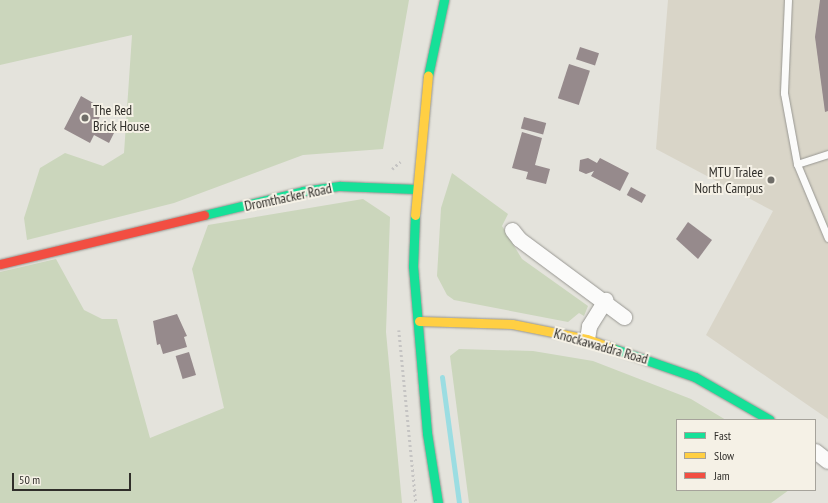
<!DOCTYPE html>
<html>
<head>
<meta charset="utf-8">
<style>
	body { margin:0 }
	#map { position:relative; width:828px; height:503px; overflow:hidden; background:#e4e3dc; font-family:"PT Sans Narrow",sans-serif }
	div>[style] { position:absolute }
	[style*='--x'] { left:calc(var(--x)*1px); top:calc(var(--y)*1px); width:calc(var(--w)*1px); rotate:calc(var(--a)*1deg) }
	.built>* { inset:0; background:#d9d5c8 }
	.green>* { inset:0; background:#cbd6bc }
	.stream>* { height:5px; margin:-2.5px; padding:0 2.5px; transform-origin:2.5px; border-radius:2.5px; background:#9bdde2 }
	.building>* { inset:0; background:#968a8c; transform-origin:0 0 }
	.path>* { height:2.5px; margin-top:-1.25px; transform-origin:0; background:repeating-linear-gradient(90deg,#c5c4c3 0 2px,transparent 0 5px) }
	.roads { filter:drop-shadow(0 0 1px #989792) drop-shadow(0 0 1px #989792) }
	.lane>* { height:7px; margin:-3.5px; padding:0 3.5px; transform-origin:3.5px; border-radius:3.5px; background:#fbfbfa }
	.street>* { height:15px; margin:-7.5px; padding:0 7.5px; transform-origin:7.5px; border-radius:7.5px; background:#fbfbfa }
	.fast>* { height:9px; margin:-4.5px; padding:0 4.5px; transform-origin:4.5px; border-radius:4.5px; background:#16e098 }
	.slow>* { height:9px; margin:-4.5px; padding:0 4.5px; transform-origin:4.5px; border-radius:4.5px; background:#ffcf43 }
	.jam>* { height:9px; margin:-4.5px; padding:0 4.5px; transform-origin:4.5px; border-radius:4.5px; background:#f24e42 }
	.dots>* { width:11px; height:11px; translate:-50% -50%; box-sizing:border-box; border:2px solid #f5f1e6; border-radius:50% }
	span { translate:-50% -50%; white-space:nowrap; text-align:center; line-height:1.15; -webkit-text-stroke:4px #f5f1e6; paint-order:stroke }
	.poi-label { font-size:14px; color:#302e2a }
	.left { translate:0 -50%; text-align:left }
	.right { translate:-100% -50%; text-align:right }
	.street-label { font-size:14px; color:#302e2a }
	.legend { position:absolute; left:676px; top:419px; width:140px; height:72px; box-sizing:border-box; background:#f5f1e6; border:1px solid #a6a39b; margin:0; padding:5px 7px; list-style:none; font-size:12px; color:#302e2a }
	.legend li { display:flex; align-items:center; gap:8px; height:20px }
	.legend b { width:20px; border:1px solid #a6a39b }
	.scale { position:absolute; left:12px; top:473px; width:119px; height:18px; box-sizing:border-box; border:2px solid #302e2a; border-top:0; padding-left:5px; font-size:12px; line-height:14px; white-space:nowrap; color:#302e2a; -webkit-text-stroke:3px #f5f1e6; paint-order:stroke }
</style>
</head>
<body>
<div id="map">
	<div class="built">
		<i style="clip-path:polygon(668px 0,828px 0,828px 419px,706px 335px,773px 211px,656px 149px)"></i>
	</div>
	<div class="green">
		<i style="clip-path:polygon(0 0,409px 0,383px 149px,303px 155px,174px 203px,27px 240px,24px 218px,40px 168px,65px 153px,103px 166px,124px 153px,132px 35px,0 65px)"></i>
		<i style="clip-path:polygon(452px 173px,508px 214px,502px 226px,522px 259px,588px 306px,584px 316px,579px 313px,568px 322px,454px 300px,447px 295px,437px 276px,441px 208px)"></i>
		<i style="clip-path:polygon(363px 199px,390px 217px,386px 332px,402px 503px,0 503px,0 272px,56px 259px,84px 310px,102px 319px,117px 319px,150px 438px,224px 408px,192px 269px,208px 225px)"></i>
		<i style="clip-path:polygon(459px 349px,533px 351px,593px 361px,691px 399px,726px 420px,677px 420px,677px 490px,789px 490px,771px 503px,469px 503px,450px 356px)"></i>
	</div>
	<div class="stream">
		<i style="--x:442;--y:377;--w:127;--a:82.3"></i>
	</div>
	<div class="building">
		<i style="clip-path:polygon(820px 0,828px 0,828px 111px,825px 112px,815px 37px)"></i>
		<i style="left:580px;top:47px;width:20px;height:13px;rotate:18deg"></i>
		<i style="left:569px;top:64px;width:22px;height:36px;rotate:18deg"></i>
		<i style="clip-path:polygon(81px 96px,104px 109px,96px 124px,114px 133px,109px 143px,94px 135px,90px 143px,64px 129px)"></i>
		<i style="left:524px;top:117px;width:23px;height:12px;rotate:15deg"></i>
		<i style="clip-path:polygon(522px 132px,542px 138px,535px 165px,550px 169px,546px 184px,526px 179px,528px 172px,512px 168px)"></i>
		<i style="clip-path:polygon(588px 158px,597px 163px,600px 158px,629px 173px,620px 191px,591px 176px,594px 171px,586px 174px,579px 171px,580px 160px)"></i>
		<i style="left:631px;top:187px;width:17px;height:9px;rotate:28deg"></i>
		<i style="clip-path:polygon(688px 222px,712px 240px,698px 259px,676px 239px)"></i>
		<i style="clip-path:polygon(177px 314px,187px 336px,184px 337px,187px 347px,163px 354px,160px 344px,157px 345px,153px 321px)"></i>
		<i style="left:189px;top:352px;width:24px;height:14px;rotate:73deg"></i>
	</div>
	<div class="path">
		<i style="--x:392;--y:169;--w:11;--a:-41"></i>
		<i style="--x:399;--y:330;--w:174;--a:84.4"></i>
	</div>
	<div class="roads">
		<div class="lane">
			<i style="--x:788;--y:0;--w:93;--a:92.5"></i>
			<i style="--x:784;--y:93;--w:72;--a:79.6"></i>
			<i style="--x:797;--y:164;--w:80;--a:67.3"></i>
			<i style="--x:797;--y:164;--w:33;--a:-18"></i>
		</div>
		<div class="street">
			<i style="--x:512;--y:230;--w:11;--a:52"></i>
			<i style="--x:519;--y:239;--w:131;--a:36.6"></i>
			<i style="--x:587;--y:339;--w:13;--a:-81"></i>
			<i style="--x:589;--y:326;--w:31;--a:-58"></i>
			<i style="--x:815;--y:451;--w:16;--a:38"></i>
		</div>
		<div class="fast">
			<i style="--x:428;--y:76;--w:78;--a:-78.1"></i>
			<i style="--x:204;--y:215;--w:102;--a:-13.6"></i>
			<i style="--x:303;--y:191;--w:37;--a:-8"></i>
			<i style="--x:340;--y:186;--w:76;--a:2.3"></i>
			<i style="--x:415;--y:215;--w:51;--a:92.2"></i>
			<i style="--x:413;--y:266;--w:168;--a:85.2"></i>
			<i style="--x:427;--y:433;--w:71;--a:81.1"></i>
			<i style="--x:612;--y:348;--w:88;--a:19.3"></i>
			<i style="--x:695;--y:377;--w:86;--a:29.8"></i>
		</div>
		<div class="slow">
			<i style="--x:415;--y:215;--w:140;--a:-84.7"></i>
			<i style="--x:419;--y:321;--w:93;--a:1.8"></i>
			<i style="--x:512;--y:324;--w:76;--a:11.3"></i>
			<i style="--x:587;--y:339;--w:27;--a:20"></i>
		</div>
		<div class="jam">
			<i style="--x:0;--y:264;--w:210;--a:-13.5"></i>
		</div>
	</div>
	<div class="dots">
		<i style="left:85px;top:118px;background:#6f6d68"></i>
		<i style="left:771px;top:180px;background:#6f6d68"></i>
	</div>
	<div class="poi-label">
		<span class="left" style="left:93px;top:118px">The Red<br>Brick House</span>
		<span class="right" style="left:763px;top:180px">MTU Tralee<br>North Campus</span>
	</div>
	<div class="street-label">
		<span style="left:288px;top:197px;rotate:-12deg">Dromthacker Road</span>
		<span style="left:601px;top:346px;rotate:16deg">Knockawaddra Road</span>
	</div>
	<ul class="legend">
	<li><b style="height:5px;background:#16e098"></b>Fast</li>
	<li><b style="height:5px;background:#ffcf43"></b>Slow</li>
	<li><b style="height:5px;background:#f24e42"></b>Jam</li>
	</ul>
	<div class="scale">50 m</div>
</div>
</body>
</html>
